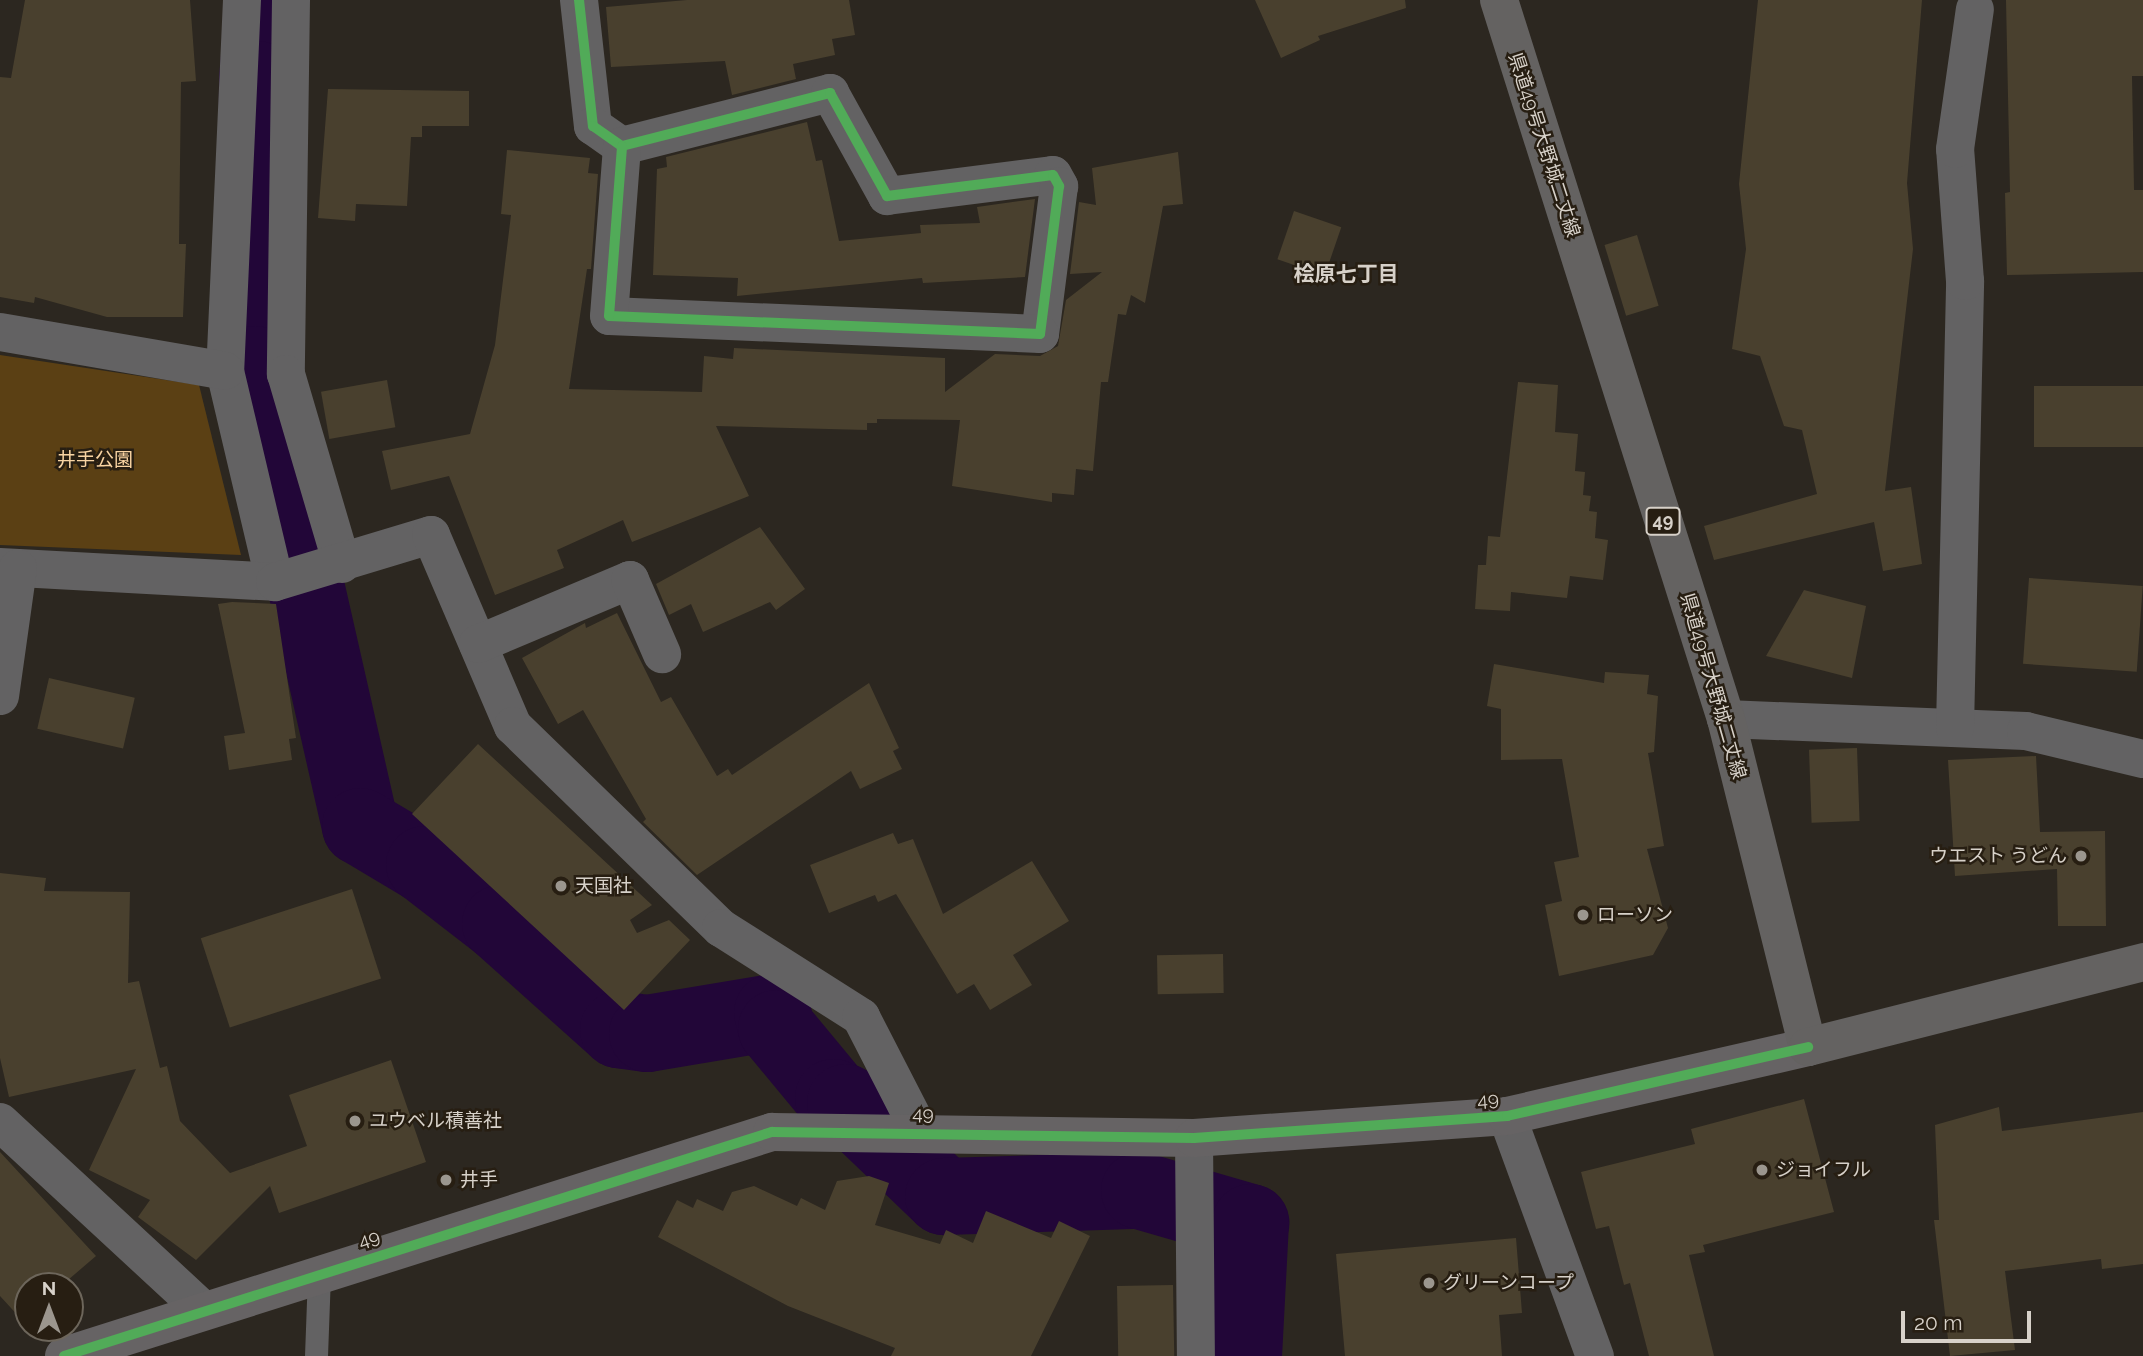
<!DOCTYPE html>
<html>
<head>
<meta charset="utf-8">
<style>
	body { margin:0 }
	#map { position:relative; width:2143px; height:1356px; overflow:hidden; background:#2c2720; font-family:Raleway,"Noto Sans JP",sans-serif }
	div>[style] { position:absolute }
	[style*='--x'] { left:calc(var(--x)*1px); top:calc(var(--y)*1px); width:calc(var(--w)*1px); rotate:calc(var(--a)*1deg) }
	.green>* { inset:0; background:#5b4014 }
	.river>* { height:77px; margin:-38.5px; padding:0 38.5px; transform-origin:38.5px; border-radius:38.5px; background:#220638 }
	.building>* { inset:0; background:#49402e; transform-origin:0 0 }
	.lane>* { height:23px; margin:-11.5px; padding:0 11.5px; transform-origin:11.5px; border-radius:11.5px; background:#636263 }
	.street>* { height:38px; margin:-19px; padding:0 19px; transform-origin:19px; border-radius:19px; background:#636263 }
	.secondary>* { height:38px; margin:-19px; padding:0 19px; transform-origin:19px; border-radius:19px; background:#666364 }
	.primary>* { height:38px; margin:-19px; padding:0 19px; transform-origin:19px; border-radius:19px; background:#646261 }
	.cycleway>* { height:10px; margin:-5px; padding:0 5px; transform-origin:5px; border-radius:5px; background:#51ab58 }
	.dots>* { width:19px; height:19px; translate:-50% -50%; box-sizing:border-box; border:4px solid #271e12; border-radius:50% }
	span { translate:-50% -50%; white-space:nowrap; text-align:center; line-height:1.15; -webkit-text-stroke:5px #271e12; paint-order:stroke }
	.shield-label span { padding:2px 5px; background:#271e12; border:2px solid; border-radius:5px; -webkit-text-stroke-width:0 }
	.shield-label { font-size:18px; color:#d7d1c9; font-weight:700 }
	.street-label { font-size:19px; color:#d7d1c9 }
	.park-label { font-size:19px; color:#f9d4a2 }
	.poi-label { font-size:19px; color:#d7d1c9 }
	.right { translate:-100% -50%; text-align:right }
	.left { translate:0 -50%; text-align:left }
	.neighbourhood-label { font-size:21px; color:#d7d1c9; font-weight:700 }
	.north { position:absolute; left:14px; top:1272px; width:70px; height:70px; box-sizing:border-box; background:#271e12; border:2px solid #6d665b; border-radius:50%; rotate:0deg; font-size:19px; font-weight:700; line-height:28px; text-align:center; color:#d7d1c9 }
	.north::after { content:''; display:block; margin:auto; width:24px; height:32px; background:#9b968e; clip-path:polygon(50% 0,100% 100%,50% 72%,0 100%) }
	.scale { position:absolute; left:1901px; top:1311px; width:130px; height:32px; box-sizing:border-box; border:4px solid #d7d1c9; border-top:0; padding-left:9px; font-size:21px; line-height:24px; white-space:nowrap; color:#d7d1c9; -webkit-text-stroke:5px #271e12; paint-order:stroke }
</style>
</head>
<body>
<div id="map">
	<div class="green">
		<i style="clip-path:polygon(0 355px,199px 385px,241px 555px,0 545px)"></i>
	</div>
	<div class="river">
		<i style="--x:264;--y:0;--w:79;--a:95.1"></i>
		<i style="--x:257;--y:79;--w:285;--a:90.4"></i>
		<i style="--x:255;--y:364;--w:474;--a:77.2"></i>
		<i style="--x:360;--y:826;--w:74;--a:30.7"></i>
		<i style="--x:424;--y:864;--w:96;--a:37.8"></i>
		<i style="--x:500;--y:923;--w:159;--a:41.9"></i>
		<i style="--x:618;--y:1029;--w:29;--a:8"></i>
		<i style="--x:647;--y:1033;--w:127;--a:-9.5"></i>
		<i style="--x:772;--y:1012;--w:16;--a:76"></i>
		<i style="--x:776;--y:1028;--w:89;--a:50.4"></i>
		<i style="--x:833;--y:1097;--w:13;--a:23"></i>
		<i style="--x:845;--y:1102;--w:136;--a:43.8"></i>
		<i style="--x:943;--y:1196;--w:196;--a:-1.8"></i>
		<i style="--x:1139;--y:1190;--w:116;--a:16.1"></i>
		<i style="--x:1250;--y:1222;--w:134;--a:93"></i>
	</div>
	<div class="building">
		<i style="clip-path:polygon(25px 0,190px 0,196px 81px,181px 82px,179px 244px,186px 244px,183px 317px,107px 317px,35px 297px,34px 303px,0 297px,0 77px,11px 78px)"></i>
		<i style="clip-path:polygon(687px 0,849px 0,855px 35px,832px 39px,835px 55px,793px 64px,796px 79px,732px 95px,725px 61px,611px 67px,606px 7px)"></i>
		<i style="clip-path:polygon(1255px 0,1405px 0,1406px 8px,1318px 36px,1320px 40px,1281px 58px)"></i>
		<i style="clip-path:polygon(1758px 0,1922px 0,1907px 183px,1913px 249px,1885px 491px,1911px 487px,1922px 564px,1883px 571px,1874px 522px,1714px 560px,1704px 526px,1817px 494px,1802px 430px,1784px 426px,1760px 356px,1732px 349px,1746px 249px,1739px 184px)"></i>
		<i style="clip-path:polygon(2006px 0,2143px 0,2143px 76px,2132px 76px,2134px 190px,2143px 190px,2143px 272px,2007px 275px,2005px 193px,2010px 192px)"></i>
		<i style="clip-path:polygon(328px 89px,469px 91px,469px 126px,422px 126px,422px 137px,411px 137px,407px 206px,356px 204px,355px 221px,318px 218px)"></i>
		<i style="clip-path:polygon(807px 122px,816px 161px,822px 160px,839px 241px,921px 233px,920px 225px,980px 223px,977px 207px,1035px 199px,1025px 277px,923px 283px,922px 278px,737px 296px,738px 278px,653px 275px,657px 169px,667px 167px,666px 157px)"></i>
		<i style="clip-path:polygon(507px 150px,590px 158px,588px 173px,598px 174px,591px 269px,587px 269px,569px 389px,702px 392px,704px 356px,733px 359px,734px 348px,945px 358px,945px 392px,995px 354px,1040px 356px,1058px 346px,1066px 300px,1102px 272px,1070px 274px,1079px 202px,1096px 205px,1092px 168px,1178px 152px,1183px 204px,1163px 206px,1145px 303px,1131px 295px,1126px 315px,1118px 314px,1108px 382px,1101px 382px,1093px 471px,1076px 469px,1074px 495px,1052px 493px,1052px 502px,952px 486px,960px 420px,877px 419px,877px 423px,867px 423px,867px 430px,716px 426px,749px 496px,632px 542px,623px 520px,557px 550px,564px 568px,495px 595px,449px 476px,391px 490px,382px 451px,470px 434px,495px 345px,511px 215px,501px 214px)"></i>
		<i style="left:1294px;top:211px;width:50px;height:51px;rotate:19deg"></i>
		<i style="left:1637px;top:235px;width:74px;height:34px;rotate:73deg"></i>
		<i style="left:387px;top:380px;width:48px;height:67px;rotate:80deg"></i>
		<i style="clip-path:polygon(1518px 382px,1558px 385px,1555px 432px,1578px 434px,1575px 471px,1585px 472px,1583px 495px,1591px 496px,1589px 511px,1597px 512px,1595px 538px,1608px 540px,1603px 580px,1570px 576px,1567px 598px,1511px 592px,1510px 611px,1475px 609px,1478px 565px,1486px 565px,1488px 536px,1500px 537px)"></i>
		<i style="left:2143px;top:386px;width:61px;height:109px;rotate:90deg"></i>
		<i style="clip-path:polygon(760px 527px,805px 589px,776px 610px,770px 602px,703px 632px,691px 604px,669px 615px,656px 584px)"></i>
		<i style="left:2029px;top:578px;width:114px;height:86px;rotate:4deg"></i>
		<i style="clip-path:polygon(1804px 590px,1866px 606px,1852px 678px,1766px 656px)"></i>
		<i style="clip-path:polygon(232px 602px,276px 604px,296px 738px,289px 739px,292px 760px,229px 770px,224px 736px,245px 733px,218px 604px)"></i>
		<i style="clip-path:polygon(617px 613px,661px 702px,671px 697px,717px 776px,728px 769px,732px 775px,869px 683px,899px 748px,893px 751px,902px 769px,860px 789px,851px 771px,697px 875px,643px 822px,646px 819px,583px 710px,558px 724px,522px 658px,585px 623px,586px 628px)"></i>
		<i style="clip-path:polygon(1494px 664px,1604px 683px,1605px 672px,1649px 675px,1647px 694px,1658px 696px,1654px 752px,1648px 753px,1664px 846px,1647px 849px,1668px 928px,1653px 955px,1559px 976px,1545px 905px,1562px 901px,1554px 862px,1579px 857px,1562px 759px,1501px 760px,1501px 709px,1487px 706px)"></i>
		<i style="left:49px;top:678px;width:88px;height:52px;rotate:13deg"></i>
		<i style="clip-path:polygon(478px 744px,652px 905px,630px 920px,637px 933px,669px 920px,690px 940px,624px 1010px,412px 814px)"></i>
		<i style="left:1857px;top:748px;width:73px;height:48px;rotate:88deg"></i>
		<i style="clip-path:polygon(2036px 756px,2040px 832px,2105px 831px,2106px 926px,2058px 926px,2057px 869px,1955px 876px,1948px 760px)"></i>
		<i style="clip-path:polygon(893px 833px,898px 844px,913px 839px,943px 914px,1032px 861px,1069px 921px,1013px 955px,1032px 985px,990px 1010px,974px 984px,957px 994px,896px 894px,878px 902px,875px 895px,829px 913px,810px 865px)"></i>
		<i style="clip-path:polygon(0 873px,46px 878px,44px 891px,130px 892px,128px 983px,139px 981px,160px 1068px,167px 1066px,180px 1121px,230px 1173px,307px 1146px,289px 1095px,391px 1060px,426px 1162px,279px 1213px,270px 1186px,196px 1260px,138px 1217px,150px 1200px,89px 1170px,136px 1069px,9px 1097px,0 1058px)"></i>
		<i style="left:352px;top:889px;width:94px;height:159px;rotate:72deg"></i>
		<i style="left:1223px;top:954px;width:39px;height:66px;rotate:89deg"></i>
		<i style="clip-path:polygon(1804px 1099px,1834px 1212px,1703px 1245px,1705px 1252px,1689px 1255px,1714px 1356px,1649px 1356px,1630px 1283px,1624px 1285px,1609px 1226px,1596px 1229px,1581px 1172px,1695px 1144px,1691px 1129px)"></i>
		<i style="clip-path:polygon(1999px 1107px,2002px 1131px,2143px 1112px,2143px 1264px,2102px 1269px,2101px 1259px,2005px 1271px,2015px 1350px,1950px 1356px,1934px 1220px,1939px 1220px,1935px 1125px)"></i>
		<i style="clip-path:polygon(0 1152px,96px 1256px,61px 1286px,28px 1286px,28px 1315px,22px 1320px,0 1296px)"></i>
		<i style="clip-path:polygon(869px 1176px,889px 1183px,875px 1225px,940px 1244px,946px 1230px,973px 1243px,986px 1211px,1051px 1238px,1059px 1221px,1090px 1236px,1031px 1356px,891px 1356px,895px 1348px,788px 1306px,658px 1237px,677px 1200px,693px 1208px,697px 1199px,723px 1211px,732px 1192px,754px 1186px,797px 1206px,801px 1198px,825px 1210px,837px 1181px)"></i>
		<i style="clip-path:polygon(1516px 1238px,1522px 1313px,1499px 1315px,1502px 1356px,1345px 1356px,1336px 1254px)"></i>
		<i style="left:1173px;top:1285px;width:71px;height:56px;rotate:89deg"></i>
	</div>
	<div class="lane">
		<i style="--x:316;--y:1356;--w:82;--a:-87.9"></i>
	</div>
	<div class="street">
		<i style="--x:242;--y:0;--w:371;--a:92.6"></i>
		<i style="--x:225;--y:371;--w:217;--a:76.7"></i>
		<i style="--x:291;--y:0;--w:374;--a:90.8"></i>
		<i style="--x:286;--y:374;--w:198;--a:73.6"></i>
		<i style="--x:579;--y:0;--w:127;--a:83.7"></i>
		<i style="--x:593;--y:126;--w:35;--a:35"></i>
		<i style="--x:622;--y:146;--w:215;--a:-14.3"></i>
		<i style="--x:830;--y:93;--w:118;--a:61"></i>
		<i style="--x:887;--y:196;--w:167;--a:-7.2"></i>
		<i style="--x:1053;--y:175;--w:13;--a:61"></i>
		<i style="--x:1059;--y:186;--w:149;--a:97.3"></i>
		<i style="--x:1040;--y:334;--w:431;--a:-177.6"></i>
		<i style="--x:609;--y:316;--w:170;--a:-85.6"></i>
		<i style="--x:0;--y:332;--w:228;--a:9.8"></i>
		<i style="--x:0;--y:567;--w:275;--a:3.1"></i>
		<i style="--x:275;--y:582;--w:163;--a:-16.8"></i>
		<i style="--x:431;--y:535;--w:208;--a:66.8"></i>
		<i style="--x:513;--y:726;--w:290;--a:44.2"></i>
		<i style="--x:721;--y:928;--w:166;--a:32.4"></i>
		<i style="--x:861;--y:1017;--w:129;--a:62.8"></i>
		<i style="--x:478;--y:644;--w:165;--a:-22.8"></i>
		<i style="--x:630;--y:580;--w:81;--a:66.6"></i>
		<i style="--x:0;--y:696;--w:129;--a:-82"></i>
		<i style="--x:1726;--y:719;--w:300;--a:2.3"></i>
		<i style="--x:2026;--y:731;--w:120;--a:13.5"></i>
		<i style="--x:1955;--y:728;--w:447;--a:-88.7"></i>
		<i style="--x:1965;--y:281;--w:132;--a:-94.3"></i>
		<i style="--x:1955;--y:149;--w:141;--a:-81.9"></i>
		<i style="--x:1507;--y:1116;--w:256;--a:69.9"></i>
		<i style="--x:0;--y:1122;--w:278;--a:42.8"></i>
		<i style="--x:1194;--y:1138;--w:218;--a:89.5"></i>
	</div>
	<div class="secondary">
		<i style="--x:64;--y:1356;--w:743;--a:-17.56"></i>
		<i style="--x:772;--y:1132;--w:422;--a:0.8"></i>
		<i style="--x:1194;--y:1138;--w:314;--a:-4"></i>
		<i style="--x:1507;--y:1116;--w:309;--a:-12.9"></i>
	</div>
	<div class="primary">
		<i style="--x:1499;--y:0;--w:754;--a:72.48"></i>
		<i style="--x:1726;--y:719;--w:338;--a:76"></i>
		<i style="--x:1808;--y:1047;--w:346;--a:-14.2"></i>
	</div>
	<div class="cycleway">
		<i style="--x:579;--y:0;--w:127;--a:83.7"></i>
		<i style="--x:593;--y:126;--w:35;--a:35"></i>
		<i style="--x:622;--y:146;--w:215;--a:-14.3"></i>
		<i style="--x:830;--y:93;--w:118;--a:61"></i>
		<i style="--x:887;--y:196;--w:167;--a:-7.2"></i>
		<i style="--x:1053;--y:175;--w:13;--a:61"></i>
		<i style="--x:1059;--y:186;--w:149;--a:97.3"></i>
		<i style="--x:1040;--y:334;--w:431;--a:-177.6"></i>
		<i style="--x:609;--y:316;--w:170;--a:-85.6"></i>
		<i style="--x:64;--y:1356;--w:743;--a:-17.56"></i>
		<i style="--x:772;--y:1132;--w:422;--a:0.8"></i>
		<i style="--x:1194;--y:1138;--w:314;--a:-4"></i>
		<i style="--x:1507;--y:1116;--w:309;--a:-12.9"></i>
	</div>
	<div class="dots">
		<i style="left:2081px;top:856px;background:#9b968e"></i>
		<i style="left:561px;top:886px;background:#9b968e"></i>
		<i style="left:1583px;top:915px;background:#9b968e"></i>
		<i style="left:355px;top:1121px;background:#9b968e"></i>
		<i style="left:1762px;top:1170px;background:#9b968e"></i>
		<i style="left:446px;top:1180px;background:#9b968e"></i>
		<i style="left:1429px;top:1283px;background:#9b968e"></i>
	</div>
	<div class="shield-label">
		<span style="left:1663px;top:521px">49</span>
	</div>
	<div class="street-label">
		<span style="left:1544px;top:145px;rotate:72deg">県道49号大野城二丈線</span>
		<span style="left:1713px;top:686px;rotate:74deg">県道49号大野城二丈線</span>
		<span style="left:1488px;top:1100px;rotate:-5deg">49</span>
		<span style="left:923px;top:1114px;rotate:1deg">49</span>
		<span style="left:369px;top:1239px;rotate:-18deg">49</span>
	</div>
	<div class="park-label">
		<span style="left:95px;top:460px">井手公園</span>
	</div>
	<div class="poi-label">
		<span class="right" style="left:2067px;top:856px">ウエスト うどん</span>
		<span class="left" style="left:575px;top:886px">天国社</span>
		<span class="left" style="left:1597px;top:915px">ローソン</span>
		<span class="left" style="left:369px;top:1121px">ユウベル積善社</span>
		<span class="left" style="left:1776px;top:1170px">ジョイフル</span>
		<span class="left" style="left:460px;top:1180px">井手</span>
		<span class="left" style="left:1443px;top:1283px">グリーンコープ</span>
	</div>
	<div class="neighbourhood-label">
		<span style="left:1346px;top:274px">桧原七丁目</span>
	</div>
	<div class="north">N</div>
	<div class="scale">20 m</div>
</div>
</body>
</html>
